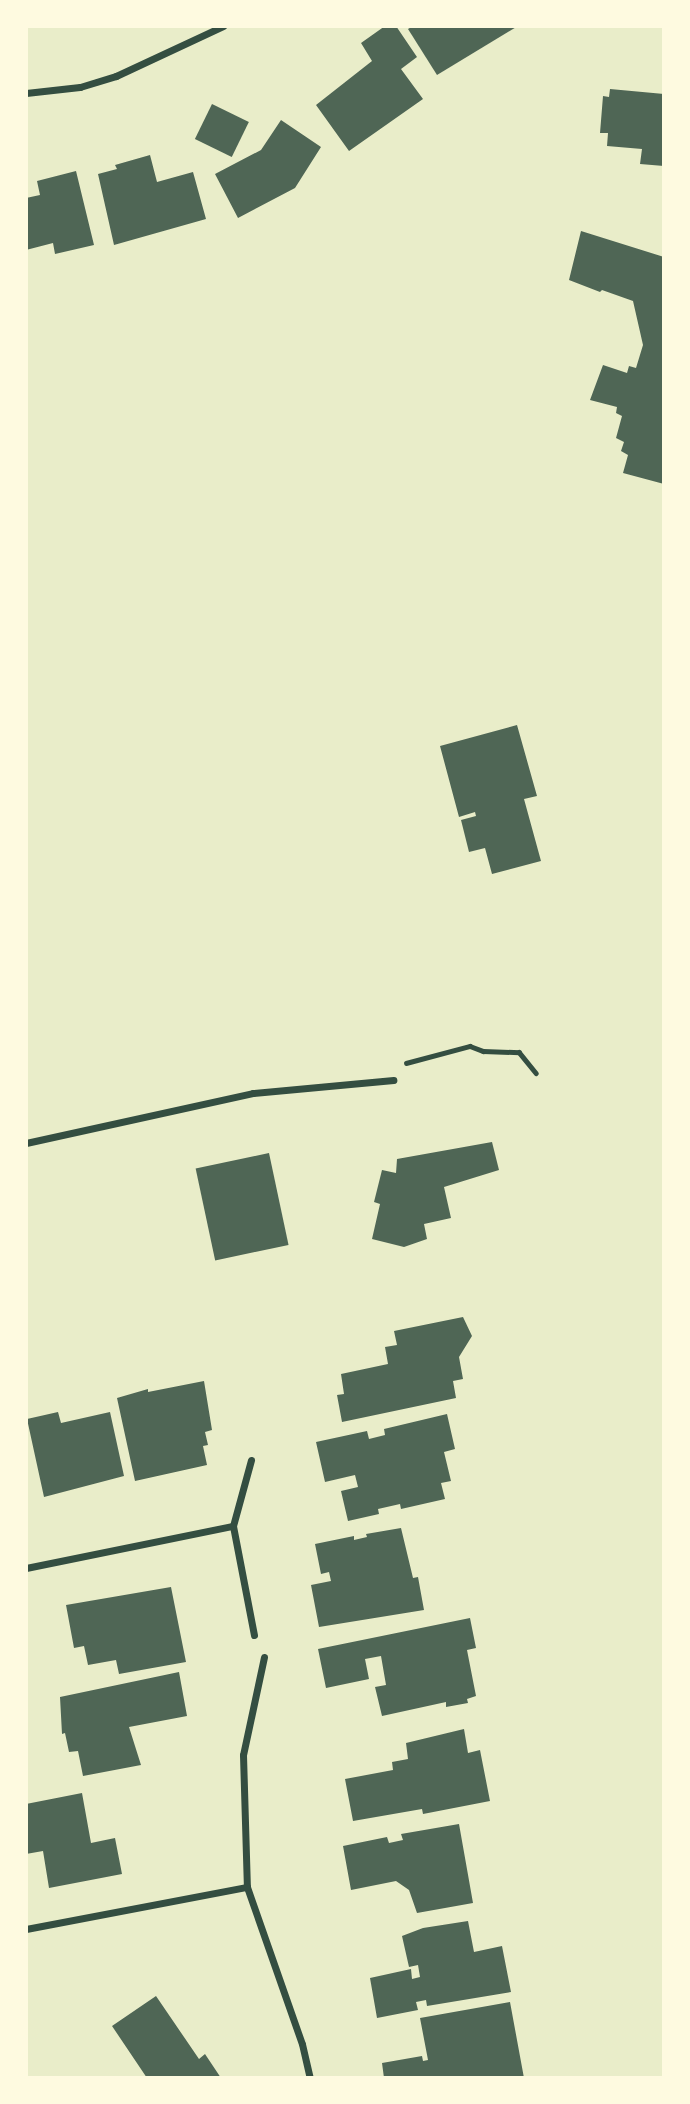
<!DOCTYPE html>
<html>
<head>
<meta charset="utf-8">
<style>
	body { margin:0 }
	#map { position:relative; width:690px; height:2104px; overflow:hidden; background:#e9edc9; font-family:"Playfair Display",serif }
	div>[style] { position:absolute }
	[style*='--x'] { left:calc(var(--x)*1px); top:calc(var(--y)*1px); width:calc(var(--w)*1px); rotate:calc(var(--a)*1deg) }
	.building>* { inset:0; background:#4f6655; transform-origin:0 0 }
	.path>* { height:4.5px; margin:-2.25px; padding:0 2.25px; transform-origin:2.25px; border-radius:2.25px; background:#344e41 }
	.minor>* { height:7px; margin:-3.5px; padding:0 3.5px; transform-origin:3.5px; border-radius:3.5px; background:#344e41 }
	span { translate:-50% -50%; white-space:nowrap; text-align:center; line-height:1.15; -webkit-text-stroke:7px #fefae0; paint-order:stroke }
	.frame { position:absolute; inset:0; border:28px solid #fefae0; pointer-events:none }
</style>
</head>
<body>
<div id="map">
	<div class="building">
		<i style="clip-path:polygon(385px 26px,396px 26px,417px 57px,401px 69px,423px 99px,349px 151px,316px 105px,372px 61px,361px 43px)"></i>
		<i style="clip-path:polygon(413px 26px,518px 26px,437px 75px,408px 29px)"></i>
		<i style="clip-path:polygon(610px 89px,664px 94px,664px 166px,640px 164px,642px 149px,607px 146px,608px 133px,600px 133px,603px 96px,609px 97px)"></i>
		<i style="left:212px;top:104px;width:41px;height:39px;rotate:26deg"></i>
		<i style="clip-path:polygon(281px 120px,321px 147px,295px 188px,238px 218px,215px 174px,261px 150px)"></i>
		<i style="clip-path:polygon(150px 155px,157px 182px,193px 172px,206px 219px,114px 245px,98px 174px,117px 169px,115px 165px)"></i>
		<i style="clip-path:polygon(76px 171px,94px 245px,55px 254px,53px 243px,26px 250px,26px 198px,40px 195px,37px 181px)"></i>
		<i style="clip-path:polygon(581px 231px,664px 257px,664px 484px,623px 473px,628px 455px,621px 451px,624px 442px,616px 438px,622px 416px,616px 413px,617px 407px,590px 400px,603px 365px,627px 373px,629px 366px,636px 368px,643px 345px,633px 301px,602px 290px,600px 292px,569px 280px)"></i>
		<i style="clip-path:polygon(517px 725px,537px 796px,524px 799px,541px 861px,492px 874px,485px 848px,469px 852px,461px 820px,476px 816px,475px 812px,459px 817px,440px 746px)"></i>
		<i style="clip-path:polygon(492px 1142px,499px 1170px,444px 1187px,451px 1218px,424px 1224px,427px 1239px,404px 1247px,372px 1239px,380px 1204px,374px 1202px,382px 1170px,396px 1173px,397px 1159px)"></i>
		<i style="left:269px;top:1153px;width:94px;height:75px;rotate:78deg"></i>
		<i style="clip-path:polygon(463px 1317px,472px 1336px,459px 1357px,463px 1379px,453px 1381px,456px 1398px,342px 1422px,337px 1395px,344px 1394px,341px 1374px,388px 1364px,385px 1347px,397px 1345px,394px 1331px)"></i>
		<i style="clip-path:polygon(204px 1381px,212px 1430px,205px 1432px,208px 1445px,203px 1446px,207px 1465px,135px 1481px,117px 1398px,148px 1389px,148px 1392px)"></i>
		<i style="clip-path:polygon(58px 1412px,61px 1423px,110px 1412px,124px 1476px,44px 1497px,27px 1419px)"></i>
		<i style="clip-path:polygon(447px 1414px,455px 1449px,444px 1452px,451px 1481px,441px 1483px,445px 1499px,401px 1509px,400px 1504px,378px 1509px,379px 1514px,348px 1521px,341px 1491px,358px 1487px,355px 1475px,325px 1482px,316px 1442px,367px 1431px,369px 1439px,385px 1435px,384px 1429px)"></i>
		<i style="clip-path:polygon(401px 1528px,413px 1578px,418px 1577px,424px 1610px,319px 1627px,311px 1585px,331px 1581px,329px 1572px,321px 1574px,315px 1544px,354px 1536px,354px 1540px,367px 1537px,366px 1534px)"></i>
		<i style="clip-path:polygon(171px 1587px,186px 1662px,119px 1674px,116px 1660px,88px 1665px,84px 1646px,74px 1648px,66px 1605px)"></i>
		<i style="clip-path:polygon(470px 1618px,476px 1648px,467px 1650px,476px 1696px,467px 1699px,468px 1703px,446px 1707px,446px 1702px,382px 1716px,375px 1687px,386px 1685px,381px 1656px,365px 1659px,369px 1679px,326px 1688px,318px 1649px)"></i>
		<i style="clip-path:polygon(179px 1672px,187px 1716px,129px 1727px,141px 1765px,83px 1776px,78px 1751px,69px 1752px,65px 1733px,62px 1734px,60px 1697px)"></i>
		<i style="clip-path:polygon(464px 1729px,468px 1753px,480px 1750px,490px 1801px,423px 1814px,422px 1809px,353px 1821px,345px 1779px,393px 1770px,392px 1762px,408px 1759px,406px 1743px)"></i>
		<i style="clip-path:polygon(82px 1793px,91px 1843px,115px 1838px,122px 1874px,49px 1888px,43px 1851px,26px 1854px,26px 1804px)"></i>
		<i style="clip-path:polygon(459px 1824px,473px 1903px,417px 1913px,409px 1890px,396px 1881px,351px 1890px,343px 1846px,387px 1837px,389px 1843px,403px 1840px,401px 1834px)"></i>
		<i style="clip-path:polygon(468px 1921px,474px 1952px,502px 1946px,511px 1992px,427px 2006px,426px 2000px,416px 2002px,418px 2010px,377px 2018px,370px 1978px,411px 1969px,412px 1979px,420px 1977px,418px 1965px,409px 1967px,402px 1936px,423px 1928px)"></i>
		<i style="clip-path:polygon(156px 1996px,199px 2059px,205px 2054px,221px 2078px,147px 2078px,112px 2026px)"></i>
		<i style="clip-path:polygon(510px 2002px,524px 2078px,384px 2078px,382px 2063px,422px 2056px,423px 2061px,428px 2060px,420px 2018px)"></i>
	</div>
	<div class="path">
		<i style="--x:406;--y:1063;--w:66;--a:-14.9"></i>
		<i style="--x:470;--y:1046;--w:14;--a:21"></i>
		<i style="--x:483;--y:1051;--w:36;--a:2"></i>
		<i style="--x:519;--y:1052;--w:27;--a:51"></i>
	</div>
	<div class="minor">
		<i style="--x:26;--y:93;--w:54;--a:-6.3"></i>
		<i style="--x:80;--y:87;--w:38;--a:-17"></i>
		<i style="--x:116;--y:76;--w:118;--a:-25"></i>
		<i style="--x:26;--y:1143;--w:232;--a:-12.4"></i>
		<i style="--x:253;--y:1093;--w:141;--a:-5.3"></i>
		<i style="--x:251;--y:1460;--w:68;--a:105.3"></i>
		<i style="--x:233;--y:1526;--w:111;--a:79.1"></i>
		<i style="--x:26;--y:1568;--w:211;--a:-11.5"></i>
		<i style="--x:264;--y:1657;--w:100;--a:102.1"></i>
		<i style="--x:243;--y:1755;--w:132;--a:88.3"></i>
		<i style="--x:247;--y:1887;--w:166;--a:70.7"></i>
		<i style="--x:302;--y:2044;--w:35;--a:77"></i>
		<i style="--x:26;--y:1929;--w:225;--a:-10.8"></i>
	</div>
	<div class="frame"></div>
</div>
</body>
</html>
